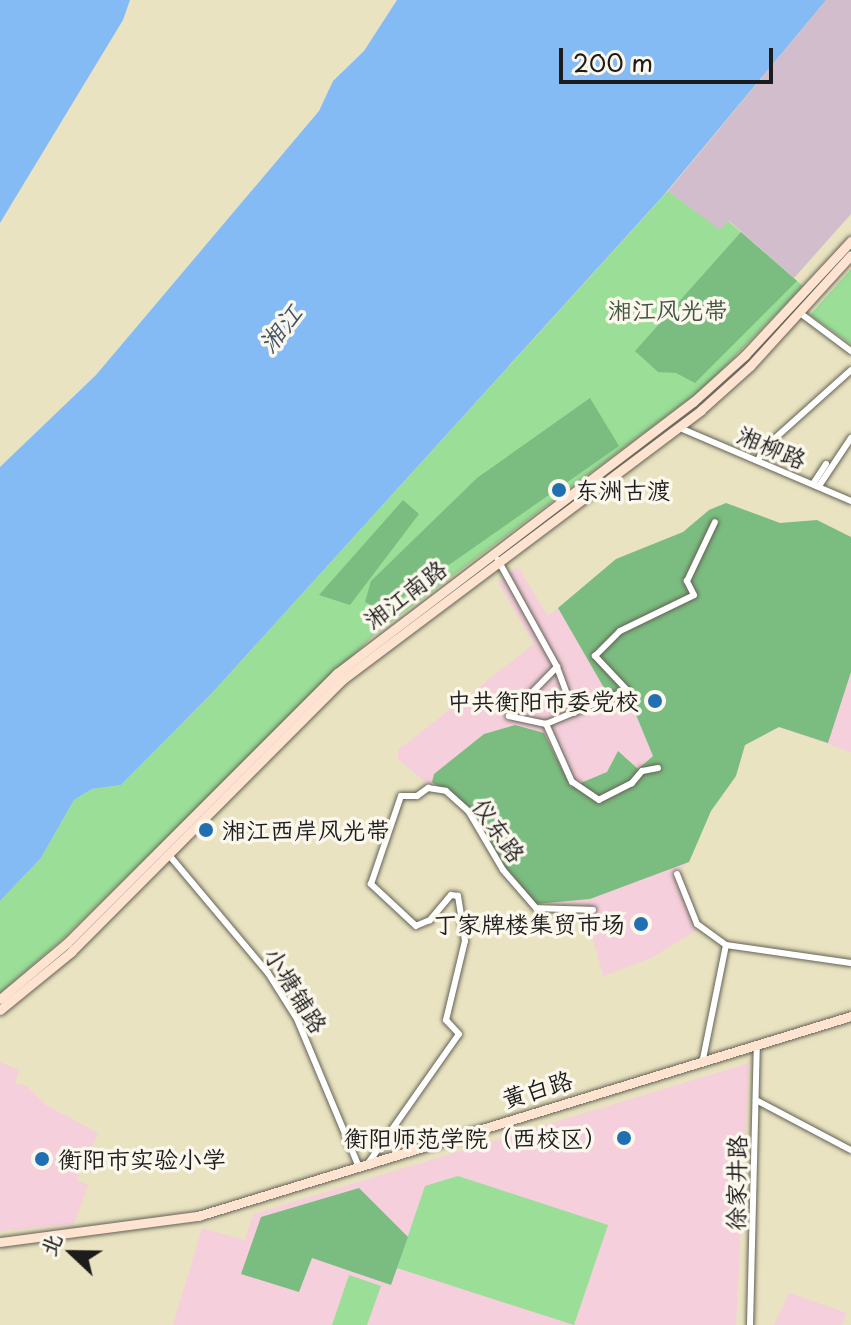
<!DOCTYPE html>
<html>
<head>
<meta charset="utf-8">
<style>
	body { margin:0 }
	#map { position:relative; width:851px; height:1325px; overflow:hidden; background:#e9e3c1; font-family:"Playpen Sans","LXGW WenKai TC",sans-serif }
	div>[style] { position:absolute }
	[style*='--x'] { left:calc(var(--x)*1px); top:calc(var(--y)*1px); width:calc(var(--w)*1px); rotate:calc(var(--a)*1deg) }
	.built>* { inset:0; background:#f5cfdc }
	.industrial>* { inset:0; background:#d1bdcc }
	.green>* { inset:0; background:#9ade97 }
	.forest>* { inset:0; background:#7bbd80 }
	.water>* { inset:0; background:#84bbf4 }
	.roads { filter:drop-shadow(0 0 2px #646256) drop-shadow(0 0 2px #646256) }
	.minor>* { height:6px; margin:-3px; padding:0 3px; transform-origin:3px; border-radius:3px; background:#fff }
	.secondary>* { height:9px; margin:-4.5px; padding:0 4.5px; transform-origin:4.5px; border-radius:4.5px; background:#fee3d1 }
	.dots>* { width:22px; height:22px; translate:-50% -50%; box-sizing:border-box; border:4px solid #fbf7ec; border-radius:50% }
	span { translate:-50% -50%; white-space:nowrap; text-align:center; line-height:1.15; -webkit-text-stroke:7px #fbf7ec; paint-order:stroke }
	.park-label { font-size:24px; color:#425641 }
	.street-label { font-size:24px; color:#1c1c1c }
	.poi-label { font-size:24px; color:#1c1c1c }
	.left { translate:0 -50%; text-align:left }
	.right { translate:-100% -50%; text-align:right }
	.water-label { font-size:26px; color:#405468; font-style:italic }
	.north { position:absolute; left:32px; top:1213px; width:80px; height:80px; -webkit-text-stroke:6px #fbf7ec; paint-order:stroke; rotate:292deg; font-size:22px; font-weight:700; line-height:32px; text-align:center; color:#1c1c1c }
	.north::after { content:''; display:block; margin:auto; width:28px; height:36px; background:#1c1c1c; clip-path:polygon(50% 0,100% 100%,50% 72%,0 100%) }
	.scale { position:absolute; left:559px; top:48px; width:214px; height:36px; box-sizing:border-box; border:4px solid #1c1c1c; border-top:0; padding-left:10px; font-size:24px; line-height:28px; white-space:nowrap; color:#1c1c1c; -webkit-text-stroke:6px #fbf7ec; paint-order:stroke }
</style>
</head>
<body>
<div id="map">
	<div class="built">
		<i style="clip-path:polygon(726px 503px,780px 523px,817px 520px,851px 537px,851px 752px,779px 727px,745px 745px,736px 776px,711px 811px,689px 862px,673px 876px,697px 930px,651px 958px,603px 976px,584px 904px,535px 904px,470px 806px,449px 789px,427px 783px,398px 759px,398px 750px,534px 644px,498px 582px,518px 567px,548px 616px,616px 559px,683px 532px,709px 510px)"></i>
		<i style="clip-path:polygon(0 1062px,19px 1070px,15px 1084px,25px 1085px,46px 1105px,98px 1133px,77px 1180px,88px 1185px,74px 1224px,0 1231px)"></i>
		<i style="clip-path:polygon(749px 1063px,736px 1325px,173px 1325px,202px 1228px,245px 1240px,253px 1214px)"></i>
		<i style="clip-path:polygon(789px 1293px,847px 1313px,842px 1325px,774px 1325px)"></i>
	</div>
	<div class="industrial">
		<i style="clip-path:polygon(826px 0,851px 0,851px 214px,794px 278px,729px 221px,720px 231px,668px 191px)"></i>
	</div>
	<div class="green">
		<i style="clip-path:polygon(668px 191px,720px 230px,728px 221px,803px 286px,705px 387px,375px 634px,65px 937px,0 993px,0 901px,41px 858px,74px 800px,92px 789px,121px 785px,213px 692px)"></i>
		<i style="clip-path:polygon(851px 269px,851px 344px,810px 315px)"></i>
		<i style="clip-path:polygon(458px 1176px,608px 1225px,574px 1325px,397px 1268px,425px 1186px)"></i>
		<i style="clip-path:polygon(349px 1275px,381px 1286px,367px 1325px,332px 1325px)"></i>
	</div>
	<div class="forest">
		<i style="clip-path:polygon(741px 232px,797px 281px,695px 383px,676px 373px,658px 372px,635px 351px)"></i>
		<i style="clip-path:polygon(590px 398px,619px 446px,383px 611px,365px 602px,371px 581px,477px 478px)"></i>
		<i style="clip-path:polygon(403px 500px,419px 514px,350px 605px,319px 595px)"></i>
		<i style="clip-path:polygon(726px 503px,780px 523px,817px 520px,851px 537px,851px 672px,828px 743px,779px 727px,745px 745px,736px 776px,711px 811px,689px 862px,590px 899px,535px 904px,504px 866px,473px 811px,432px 782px,434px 774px,484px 734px,515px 725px,544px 733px,571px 787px,607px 772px,618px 751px,638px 769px,653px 756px,627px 693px,611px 700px,558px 608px,616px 559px,683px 532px,709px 510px)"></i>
		<i style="clip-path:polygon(359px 1188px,408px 1237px,391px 1285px,312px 1258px,299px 1292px,241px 1274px,261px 1217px)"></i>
	</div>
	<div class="water">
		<i style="clip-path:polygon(0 0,130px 0,123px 20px,0 223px)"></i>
		<i style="clip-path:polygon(397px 0,826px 0,663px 196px,213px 692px,121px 785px,92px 789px,74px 800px,41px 858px,0 901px,0 467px,96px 375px,319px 111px,333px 81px,364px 51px)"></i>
	</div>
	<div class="roads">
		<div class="minor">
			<i style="--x:800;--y:313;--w:64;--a:36.7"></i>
			<i style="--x:680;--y:428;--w:186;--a:23.1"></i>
			<i style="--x:758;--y:461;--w:13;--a:-67"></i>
			<i style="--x:763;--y:449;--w:118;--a:-41.9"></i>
			<i style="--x:813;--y:484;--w:24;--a:-57"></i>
			<i style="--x:819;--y:486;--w:58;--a:-56.3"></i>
			<i style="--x:498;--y:560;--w:122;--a:61.1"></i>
			<i style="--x:557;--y:667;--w:49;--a:69.7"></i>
			<i style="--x:546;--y:724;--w:38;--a:-168"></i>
			<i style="--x:509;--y:716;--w:69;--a:-45.6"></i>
			<i style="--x:658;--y:768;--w:16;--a:169"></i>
			<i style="--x:642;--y:771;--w:16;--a:130"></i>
			<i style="--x:632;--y:783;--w:37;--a:153"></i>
			<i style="--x:599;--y:800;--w:32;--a:-146"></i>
			<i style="--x:572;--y:782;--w:64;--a:-114.1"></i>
			<i style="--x:546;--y:724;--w:88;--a:-22.8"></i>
			<i style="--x:627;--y:690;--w:47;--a:-133.3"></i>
			<i style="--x:595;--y:656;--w:35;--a:-45"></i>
			<i style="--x:620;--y:631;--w:82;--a:-25.9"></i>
			<i style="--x:694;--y:595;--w:16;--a:-117"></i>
			<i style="--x:687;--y:581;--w:65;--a:-64.6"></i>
			<i style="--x:169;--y:855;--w:154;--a:50"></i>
			<i style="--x:268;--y:973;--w:54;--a:57.8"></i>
			<i style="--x:297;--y:1019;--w:158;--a:67.3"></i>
			<i style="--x:677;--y:874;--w:54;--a:68.2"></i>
			<i style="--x:697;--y:924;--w:36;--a:36"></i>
			<i style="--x:726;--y:945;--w:126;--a:8.2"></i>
			<i style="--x:703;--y:1059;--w:116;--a:-78.6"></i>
			<i style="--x:756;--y:1100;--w:107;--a:27.8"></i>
			<i style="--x:369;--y:1162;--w:156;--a:-54.9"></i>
			<i style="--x:459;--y:1034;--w:19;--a:-133"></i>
			<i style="--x:446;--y:1020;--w:81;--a:-76.5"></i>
			<i style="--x:465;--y:941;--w:46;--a:-98.8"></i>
			<i style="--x:458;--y:896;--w:7;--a:-172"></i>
			<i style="--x:451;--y:895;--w:33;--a:130"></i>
			<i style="--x:430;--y:920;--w:15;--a:157"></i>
			<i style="--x:416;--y:926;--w:62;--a:-137"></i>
			<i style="--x:371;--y:884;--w:93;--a:-71.2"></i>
			<i style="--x:401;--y:796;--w:16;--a:0"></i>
			<i style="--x:417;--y:796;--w:14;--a:-36"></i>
			<i style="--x:428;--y:788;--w:18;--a:9"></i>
			<i style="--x:446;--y:791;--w:31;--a:42"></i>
			<i style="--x:469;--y:812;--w:67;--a:59.6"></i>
			<i style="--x:503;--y:870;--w:50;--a:49"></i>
			<i style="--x:536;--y:908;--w:57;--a:2"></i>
			<i style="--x:750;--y:1325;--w:280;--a:-88.6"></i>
		</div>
		<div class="secondary">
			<i style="--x:0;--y:999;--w:87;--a:-39.9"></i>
			<i style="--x:67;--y:943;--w:382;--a:-45"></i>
			<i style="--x:337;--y:673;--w:447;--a:-37.3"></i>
			<i style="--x:693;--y:402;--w:70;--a:-42.1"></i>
			<i style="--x:745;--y:355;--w:156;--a:-47.1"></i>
			<i style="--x:0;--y:1010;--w:92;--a:-39.2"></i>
			<i style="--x:71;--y:952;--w:384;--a:-45.1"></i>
			<i style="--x:342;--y:680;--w:449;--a:-36.9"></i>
			<i style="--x:701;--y:410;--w:66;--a:-41.9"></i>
			<i style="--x:750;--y:366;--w:150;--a:-47.7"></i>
			<i style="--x:0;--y:1242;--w:200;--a:-7.5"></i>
			<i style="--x:198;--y:1216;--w:683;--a:-17.03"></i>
		</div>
	</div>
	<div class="dots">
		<i style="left:559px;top:490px;background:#1f6fb2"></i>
		<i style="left:655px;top:701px;background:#1f6fb2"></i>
		<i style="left:206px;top:830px;background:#1f6fb2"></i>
		<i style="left:641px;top:924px;background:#1f6fb2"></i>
		<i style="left:624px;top:1138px;background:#1f6fb2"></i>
		<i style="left:42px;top:1159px;background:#1f6fb2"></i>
	</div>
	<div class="park-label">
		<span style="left:668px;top:310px">湘江风光带</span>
	</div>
	<div class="street-label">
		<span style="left:772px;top:447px;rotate:23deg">湘柳路</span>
		<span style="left:405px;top:594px;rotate:-37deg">湘江南路</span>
		<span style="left:499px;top:830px;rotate:55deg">仪东路</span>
		<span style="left:296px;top:990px;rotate:58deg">小塘铺路</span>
		<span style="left:537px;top:1089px;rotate:-17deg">黄白路</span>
		<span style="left:736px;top:1183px;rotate:-89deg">徐家井路</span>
	</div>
	<div class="poi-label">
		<span class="left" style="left:575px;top:490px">东洲古渡</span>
		<span class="right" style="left:639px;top:701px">中共衡阳市委党校</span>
		<span class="left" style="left:222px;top:830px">湘江西岸风光带</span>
		<span class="right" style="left:625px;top:924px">丁家牌楼集贸市场</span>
		<span class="right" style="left:608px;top:1138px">衡阳师范学院（西校区）</span>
		<span class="left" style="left:58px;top:1159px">衡阳市实验小学</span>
	</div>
	<div class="water-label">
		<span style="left:280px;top:328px;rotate:-51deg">湘江</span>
	</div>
	<div class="north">北</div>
	<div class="scale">200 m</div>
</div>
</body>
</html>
